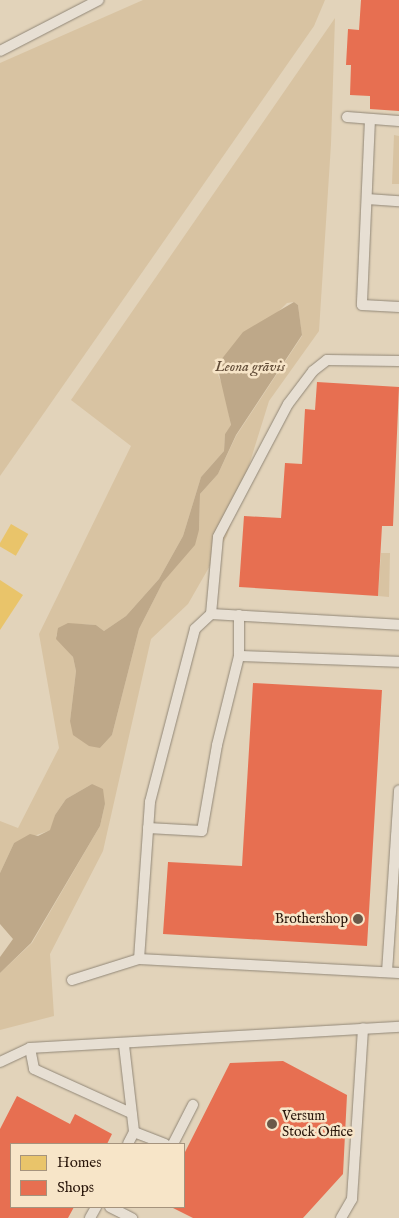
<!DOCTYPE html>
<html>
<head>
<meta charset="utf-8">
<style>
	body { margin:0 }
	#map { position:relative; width:399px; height:1218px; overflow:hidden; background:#e2d3ba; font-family:"IM FELL English",serif }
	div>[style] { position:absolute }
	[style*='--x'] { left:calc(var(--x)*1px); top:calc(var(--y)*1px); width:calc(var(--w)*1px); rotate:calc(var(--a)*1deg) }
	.green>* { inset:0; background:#d8c3a2 }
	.water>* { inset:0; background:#bea889 }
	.homes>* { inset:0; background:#e9c46a; transform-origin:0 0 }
	.shops>* { inset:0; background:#e76f51 }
	.roads { filter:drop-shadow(0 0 1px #918777) drop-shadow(0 0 1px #918777) }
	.service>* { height:10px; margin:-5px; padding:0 5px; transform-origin:5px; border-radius:5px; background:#e7dfd3 }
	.dots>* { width:14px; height:14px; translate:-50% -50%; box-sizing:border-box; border:2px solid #f7e5c8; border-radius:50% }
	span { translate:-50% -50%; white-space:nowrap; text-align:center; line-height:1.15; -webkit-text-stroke:5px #f7e5c8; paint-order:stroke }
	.poi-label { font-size:14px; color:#2a170c }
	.right { translate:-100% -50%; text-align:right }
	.left { translate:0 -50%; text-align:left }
	.water-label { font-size:15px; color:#5f4a36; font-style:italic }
	.legend { position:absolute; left:10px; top:1143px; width:175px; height:65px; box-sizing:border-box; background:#f7e5c8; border:1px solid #a5937d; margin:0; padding:6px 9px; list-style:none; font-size:15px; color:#2a170c }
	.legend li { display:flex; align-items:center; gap:10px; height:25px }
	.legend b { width:25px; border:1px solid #a5937d }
</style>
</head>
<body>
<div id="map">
	<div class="green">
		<i style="clip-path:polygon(143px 0,325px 0,314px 26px,0 476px,0 63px)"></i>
		<i style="clip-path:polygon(evenodd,335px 18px,331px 144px,319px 331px,269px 401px,227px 536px,188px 604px,151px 639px,103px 851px,50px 954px,54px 1016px,0 1030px,0 973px,32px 943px,100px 826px,105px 804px,92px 784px,66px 799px,55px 815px,51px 830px,14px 843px,0 873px,0 821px,18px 828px,59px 748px,39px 634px,131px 446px,71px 400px,335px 18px,294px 302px,298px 305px,302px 336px,236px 436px,218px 474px,200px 494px,199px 530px,163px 582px,139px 629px,112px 735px,100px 748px,70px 721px,76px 671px,73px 657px,56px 636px,58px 632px,82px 624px,96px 625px,104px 631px,126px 616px,159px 579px,183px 536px,201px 477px,224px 451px,225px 434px,231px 426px,224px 388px,218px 375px,278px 312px,287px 303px,294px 302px)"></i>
		<i style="clip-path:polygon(394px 135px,399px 136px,399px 184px,392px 184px)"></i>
		<i style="clip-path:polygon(381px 553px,390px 553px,389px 597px,378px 596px)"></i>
	</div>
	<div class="water">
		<i style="clip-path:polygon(294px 302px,298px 305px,302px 335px,236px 435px,218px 474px,200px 494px,199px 530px,195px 545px,163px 582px,139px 629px,112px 735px,100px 748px,89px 746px,73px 735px,70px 721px,76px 671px,73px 657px,56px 639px,58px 628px,68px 623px,96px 625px,104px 631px,126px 616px,159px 579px,183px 536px,201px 477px,224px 451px,225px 434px,231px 425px,217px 365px,243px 332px)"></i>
		<i style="clip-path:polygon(92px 784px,103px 789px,105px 804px,100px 826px,31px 943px,0 973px,0 957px,13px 939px,0 924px,0 873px,14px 843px,30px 834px,38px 836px,50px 830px,55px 815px,66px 799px)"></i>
	</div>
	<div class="homes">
		<i style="left:11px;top:524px;width:20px;height:25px;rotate:30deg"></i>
		<i style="clip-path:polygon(0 580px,23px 595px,0 630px)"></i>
	</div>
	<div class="shops">
		<i style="clip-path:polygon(361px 0,399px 0,399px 111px,370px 109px,370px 96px,350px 95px,351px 65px,346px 65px,348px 29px,359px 30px)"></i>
		<i style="clip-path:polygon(317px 382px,399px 387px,393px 526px,382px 526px,378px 596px,239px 587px,244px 516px,281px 518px,285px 463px,302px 464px,305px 409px,315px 410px)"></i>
		<i style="clip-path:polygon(253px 683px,382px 690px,367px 946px,163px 934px,168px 862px,242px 866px)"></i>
		<i style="clip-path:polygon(283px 1061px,347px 1095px,343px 1174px,303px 1218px,193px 1218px,171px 1207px,184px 1207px,184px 1154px,230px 1063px)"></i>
		<i style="clip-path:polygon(17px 1096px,70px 1124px,75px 1114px,112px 1134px,107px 1144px,11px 1144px,11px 1207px,74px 1207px,68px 1218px,0 1218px,0 1129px)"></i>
	</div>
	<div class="roads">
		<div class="service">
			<i style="--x:0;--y:51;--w:111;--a:-27.3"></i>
			<i style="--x:347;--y:117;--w:52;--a:4.4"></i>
			<i style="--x:370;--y:119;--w:186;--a:92.5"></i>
			<i style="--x:362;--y:305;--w:37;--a:3"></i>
			<i style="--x:367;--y:199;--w:32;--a:4"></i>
			<i style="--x:399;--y:361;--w:72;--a:-179.2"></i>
			<i style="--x:327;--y:360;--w:18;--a:142"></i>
			<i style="--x:313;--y:371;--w:41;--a:127.1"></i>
			<i style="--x:288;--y:404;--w:150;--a:117.8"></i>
			<i style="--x:218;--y:537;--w:77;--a:95.2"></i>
			<i style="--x:211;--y:614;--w:188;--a:3.3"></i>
			<i style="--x:211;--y:614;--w:22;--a:137"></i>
			<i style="--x:195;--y:629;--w:179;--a:104.6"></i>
			<i style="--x:150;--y:802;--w:157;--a:94"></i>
			<i style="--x:139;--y:959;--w:260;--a:3.1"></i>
			<i style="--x:239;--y:656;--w:41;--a:-90"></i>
			<i style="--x:148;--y:828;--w:54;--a:3.2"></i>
			<i style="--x:202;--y:831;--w:87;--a:-80.1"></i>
			<i style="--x:217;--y:745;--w:92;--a:-76.1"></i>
			<i style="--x:239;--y:656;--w:160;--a:2.1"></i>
			<i style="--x:387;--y:972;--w:182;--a:-86.2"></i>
			<i style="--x:72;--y:980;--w:70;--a:-17.4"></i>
			<i style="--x:124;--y:1045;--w:88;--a:83.4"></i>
			<i style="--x:134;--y:1132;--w:13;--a:117"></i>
			<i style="--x:30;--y:1048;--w:21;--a:79"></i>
			<i style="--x:34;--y:1069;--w:107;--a:24.4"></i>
			<i style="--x:0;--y:1062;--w:33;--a:-25"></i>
			<i style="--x:30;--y:1048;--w:370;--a:-3.3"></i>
			<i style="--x:134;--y:1132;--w:33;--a:21"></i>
			<i style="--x:173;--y:1144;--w:44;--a:-62.9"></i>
			<i style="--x:110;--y:1207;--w:25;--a:27"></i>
			<i style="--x:90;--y:1218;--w:13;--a:-61"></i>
			<i style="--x:341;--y:1218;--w:22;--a:-60"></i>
			<i style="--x:352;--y:1199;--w:171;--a:-86.3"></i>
		</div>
	</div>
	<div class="dots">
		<i style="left:358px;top:919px;background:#6a5949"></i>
		<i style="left:272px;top:1124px;background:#6a5949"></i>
	</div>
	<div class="poi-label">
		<span class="right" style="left:348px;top:919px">Brothershop</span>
		<span class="left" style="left:282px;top:1124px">Versum<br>Stock Office</span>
	</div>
	<div class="water-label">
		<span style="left:250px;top:367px">Leona grāvis</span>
	</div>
	<ul class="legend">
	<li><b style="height:14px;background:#e9c46a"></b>Homes</li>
	<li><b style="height:14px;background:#e76f51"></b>Shops</li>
	</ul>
</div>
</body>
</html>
